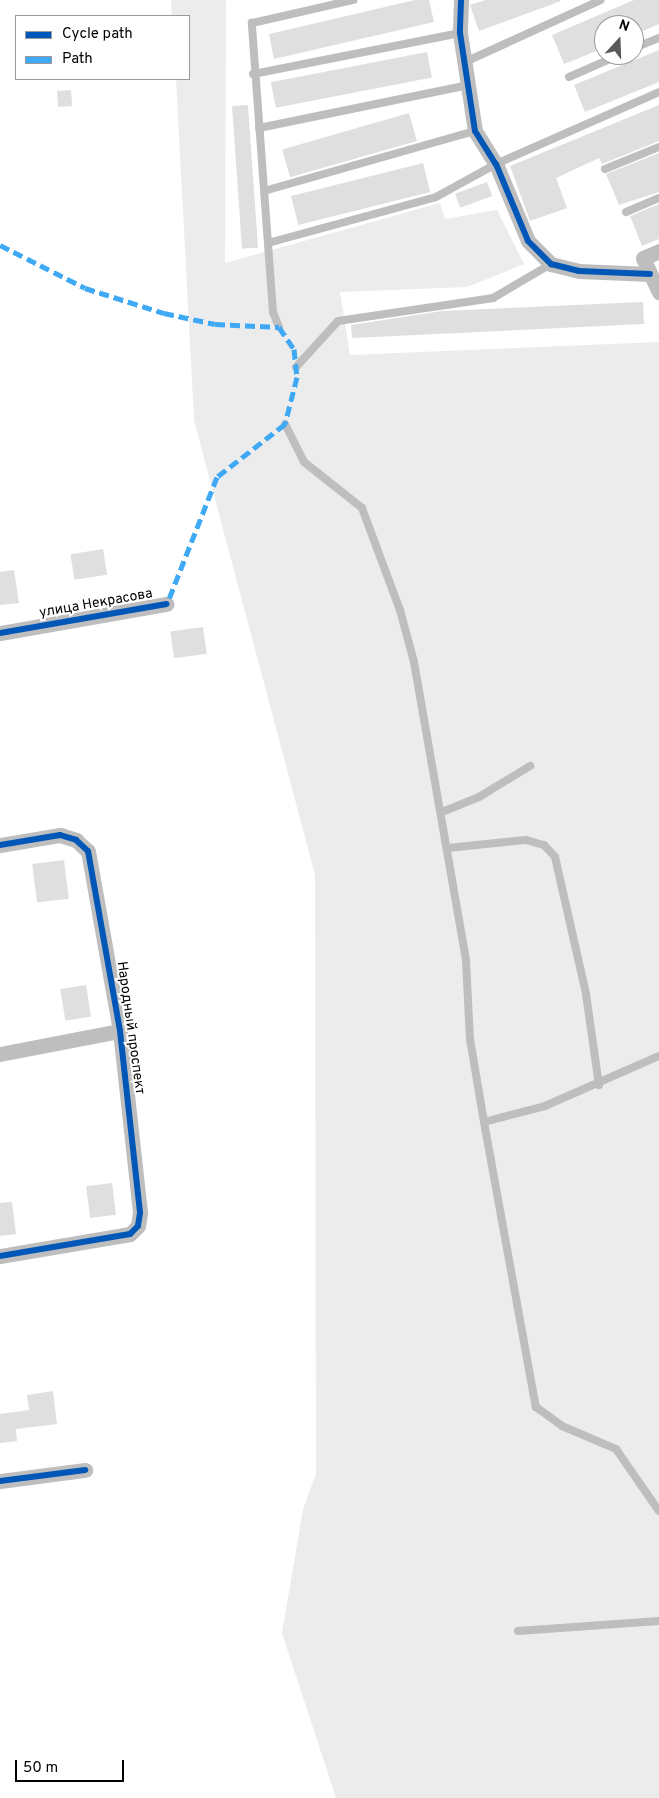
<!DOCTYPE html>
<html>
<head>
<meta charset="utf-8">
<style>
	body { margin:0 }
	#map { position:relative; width:659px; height:1798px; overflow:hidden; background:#fff; font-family:Overpass,sans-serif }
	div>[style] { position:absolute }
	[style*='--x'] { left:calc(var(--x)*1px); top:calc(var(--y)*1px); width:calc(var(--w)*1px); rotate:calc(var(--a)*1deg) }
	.green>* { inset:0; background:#ececec }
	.building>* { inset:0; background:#dfdfdf; transform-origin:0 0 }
	.lane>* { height:8px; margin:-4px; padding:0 4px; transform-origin:4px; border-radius:4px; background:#bebebe }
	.street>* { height:15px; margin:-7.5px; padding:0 7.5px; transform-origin:7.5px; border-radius:7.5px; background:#bebebe }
	.quiet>* { height:5px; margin-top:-2.5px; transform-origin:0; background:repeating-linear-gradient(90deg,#3fa9f5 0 10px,transparent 0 15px) }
	.cycleway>* { height:6px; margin:-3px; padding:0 3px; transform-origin:3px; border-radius:3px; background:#0057b8 }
	span { translate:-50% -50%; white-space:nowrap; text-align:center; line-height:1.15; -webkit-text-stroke:4px #fff; paint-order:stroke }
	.street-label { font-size:14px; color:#000 }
	.legend { position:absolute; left:15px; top:15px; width:175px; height:65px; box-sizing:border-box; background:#fff; border:1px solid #999; margin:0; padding:6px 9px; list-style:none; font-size:15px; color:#000 }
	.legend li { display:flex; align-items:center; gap:10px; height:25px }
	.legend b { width:25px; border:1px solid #999 }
	.north { position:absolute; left:594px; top:15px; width:50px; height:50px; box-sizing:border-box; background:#fff; border:1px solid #999; border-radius:50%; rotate:20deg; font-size:14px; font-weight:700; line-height:20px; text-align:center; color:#000 }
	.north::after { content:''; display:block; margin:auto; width:18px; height:22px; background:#595959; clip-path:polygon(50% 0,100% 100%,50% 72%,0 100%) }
	.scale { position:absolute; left:15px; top:1760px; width:109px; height:22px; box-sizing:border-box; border:2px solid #000; border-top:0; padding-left:6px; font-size:15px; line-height:18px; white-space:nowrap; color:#000; -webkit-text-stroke:4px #fff; paint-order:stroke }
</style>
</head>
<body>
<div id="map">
	<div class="green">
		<i style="clip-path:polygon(171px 0,226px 0,225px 263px,440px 203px,445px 219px,497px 210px,524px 264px,467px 287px,340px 292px,350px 355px,659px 342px,659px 1798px,336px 1798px,282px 1633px,303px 1509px,316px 1474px,315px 875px,194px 420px,176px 79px,189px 79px,189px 16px,172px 16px)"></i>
	</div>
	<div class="building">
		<i style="clip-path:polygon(415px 0,429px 0,434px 22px,274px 59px,269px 34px)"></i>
		<i style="clip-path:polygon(485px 0,560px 0,561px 1px,479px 31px,470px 5px)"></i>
		<i style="clip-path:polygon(634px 0,659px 0,659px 24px,634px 35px,634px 25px,604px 25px,604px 48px,564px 64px,552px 35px)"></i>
		<i style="clip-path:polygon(659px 50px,659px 82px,585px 112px,574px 85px)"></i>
		<i style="left:427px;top:52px;width:26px;height:159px;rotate:79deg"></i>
		<i style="left:71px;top:90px;width:16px;height:14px;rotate:86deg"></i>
		<i style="left:248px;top:105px;width:143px;height:16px;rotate:86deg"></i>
		<i style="clip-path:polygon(659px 105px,659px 141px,602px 164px,599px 158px,556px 178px,567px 208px,530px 221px,510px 166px)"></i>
		<i style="left:409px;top:113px;width:29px;height:132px;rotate:74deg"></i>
		<i style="clip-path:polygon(659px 153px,659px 192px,619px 205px,606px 174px)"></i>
		<i style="left:423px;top:163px;width:30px;height:136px;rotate:76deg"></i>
		<i style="left:487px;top:182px;width:15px;height:34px;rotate:70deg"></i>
		<i style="clip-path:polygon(659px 204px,659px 239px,642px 246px,630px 216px)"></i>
		<i style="clip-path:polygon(643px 302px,644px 324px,352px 338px,351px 325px,442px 311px)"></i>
		<i style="left:103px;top:549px;width:26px;height:33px;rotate:81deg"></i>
		<i style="clip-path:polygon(14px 570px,19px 603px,0 605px,0 572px)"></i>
		<i style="left:203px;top:627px;width:27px;height:33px;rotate:82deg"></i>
		<i style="left:64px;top:860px;width:39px;height:32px;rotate:83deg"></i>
		<i style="left:86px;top:985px;width:32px;height:26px;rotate:81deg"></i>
		<i style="left:112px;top:1183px;width:32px;height:26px;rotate:83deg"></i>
		<i style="clip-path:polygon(12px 1202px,16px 1234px,0 1236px,0 1203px)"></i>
		<i style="clip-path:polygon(53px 1391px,57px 1424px,16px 1429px,17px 1441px,0 1443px,0 1414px,29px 1410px,27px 1395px)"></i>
	</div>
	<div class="lane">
		<i style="--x:634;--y:48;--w:27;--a:-22"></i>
		<i style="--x:465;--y:62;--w:149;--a:-24.5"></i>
		<i style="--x:253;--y:74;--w:211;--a:-11.2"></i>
		<i style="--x:569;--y:77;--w:55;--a:-23.7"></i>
		<i style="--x:259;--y:128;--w:214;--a:-11.6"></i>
		<i style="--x:605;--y:169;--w:58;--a:-22.2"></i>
		<i style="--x:264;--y:191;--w:219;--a:-15.9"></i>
		<i style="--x:626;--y:212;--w:36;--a:-23"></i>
		<i style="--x:268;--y:243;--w:174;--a:-15.3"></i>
		<i style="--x:436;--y:197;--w:68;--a:-28.8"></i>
		<i style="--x:496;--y:164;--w:178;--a:-23.8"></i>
		<i style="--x:279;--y:327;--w:16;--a:-112"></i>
		<i style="--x:273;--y:312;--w:290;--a:-94.2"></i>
		<i style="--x:252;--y:23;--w:104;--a:-12.8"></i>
		<i style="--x:296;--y:367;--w:62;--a:-47.6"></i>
		<i style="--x:338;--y:321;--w:157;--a:-8.4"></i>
		<i style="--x:493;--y:298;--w:67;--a:-30.4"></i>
		<i style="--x:285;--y:424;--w:42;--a:63.4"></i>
		<i style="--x:304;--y:462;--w:74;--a:38.4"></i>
		<i style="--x:362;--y:508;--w:109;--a:69.6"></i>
		<i style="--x:400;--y:610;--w:54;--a:74.9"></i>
		<i style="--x:414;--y:662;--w:303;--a:80.1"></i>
		<i style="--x:466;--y:961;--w:78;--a:87.1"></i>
		<i style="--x:470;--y:1039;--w:84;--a:80.4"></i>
		<i style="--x:484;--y:1122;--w:290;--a:79.7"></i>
		<i style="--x:536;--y:1407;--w:32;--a:36"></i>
		<i style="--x:562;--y:1426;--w:59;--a:23.1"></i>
		<i style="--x:616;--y:1449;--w:75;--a:55.3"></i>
		<i style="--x:442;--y:812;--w:40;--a:-22"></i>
		<i style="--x:479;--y:797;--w:60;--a:-31.3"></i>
		<i style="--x:448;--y:848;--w:78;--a:-5.9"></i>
		<i style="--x:526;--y:840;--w:19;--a:16"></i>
		<i style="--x:544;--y:845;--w:16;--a:47"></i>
		<i style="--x:555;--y:857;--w:140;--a:77.2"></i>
		<i style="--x:586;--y:994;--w:92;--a:81.9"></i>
		<i style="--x:484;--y:1122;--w:63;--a:-14.7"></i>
		<i style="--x:545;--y:1106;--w:124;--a:-23.7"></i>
		<i style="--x:518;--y:1631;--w:141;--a:-4.1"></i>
	</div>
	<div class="street">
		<i style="--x:461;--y:0;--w:33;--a:92"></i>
		<i style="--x:460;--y:33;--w:99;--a:81.3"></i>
		<i style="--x:475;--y:131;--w:39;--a:58"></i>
		<i style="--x:496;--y:164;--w:83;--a:67.4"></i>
		<i style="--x:528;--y:241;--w:33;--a:45"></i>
		<i style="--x:551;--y:264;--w:29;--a:14"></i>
		<i style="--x:579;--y:271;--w:71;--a:2.4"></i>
		<i style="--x:659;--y:251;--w:17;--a:156"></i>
		<i style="--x:643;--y:258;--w:38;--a:65"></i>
		<i style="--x:0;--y:633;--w:169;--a:-9.9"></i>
		<i style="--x:0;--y:845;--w:61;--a:-9.5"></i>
		<i style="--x:60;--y:835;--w:17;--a:17"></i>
		<i style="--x:76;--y:840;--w:16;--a:43"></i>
		<i style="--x:88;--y:851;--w:183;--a:79.9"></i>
		<i style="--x:120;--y:1031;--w:183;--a:83.7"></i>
		<i style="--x:140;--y:1213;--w:13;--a:99"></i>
		<i style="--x:138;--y:1226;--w:11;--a:135"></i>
		<i style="--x:130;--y:1234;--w:132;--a:170.4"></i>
		<i style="--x:0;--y:1054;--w:122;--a:-10.9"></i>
		<i style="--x:0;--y:1481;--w:86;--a:-7.4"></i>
	</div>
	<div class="quiet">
		<i style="--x:0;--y:245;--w:95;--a:26.8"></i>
		<i style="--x:85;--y:288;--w:83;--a:17.6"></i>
		<i style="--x:164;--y:313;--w:52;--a:12.2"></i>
		<i style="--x:215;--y:324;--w:64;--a:2.7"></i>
		<i style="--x:279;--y:327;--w:27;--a:56"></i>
		<i style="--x:294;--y:349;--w:28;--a:84"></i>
		<i style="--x:297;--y:377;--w:49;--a:104.3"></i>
		<i style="--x:285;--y:424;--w:86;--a:142.1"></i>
		<i style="--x:217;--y:477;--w:136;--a:111.5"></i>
	</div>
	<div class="cycleway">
		<i style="--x:461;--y:0;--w:33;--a:92"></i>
		<i style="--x:460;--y:33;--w:99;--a:81.3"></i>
		<i style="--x:475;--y:131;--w:39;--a:58"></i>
		<i style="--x:496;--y:164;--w:83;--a:67.4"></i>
		<i style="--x:528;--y:241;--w:33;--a:45"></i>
		<i style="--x:551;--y:264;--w:29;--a:14"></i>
		<i style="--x:579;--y:271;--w:71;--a:2.4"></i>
		<i style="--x:0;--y:633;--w:169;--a:-9.9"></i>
		<i style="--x:0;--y:845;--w:61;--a:-9.5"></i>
		<i style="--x:60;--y:835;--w:17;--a:17"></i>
		<i style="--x:76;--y:840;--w:16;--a:43"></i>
		<i style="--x:88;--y:851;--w:183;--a:79.9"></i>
		<i style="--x:120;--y:1031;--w:183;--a:83.7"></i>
		<i style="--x:140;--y:1213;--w:13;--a:99"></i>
		<i style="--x:138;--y:1226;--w:11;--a:135"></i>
		<i style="--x:130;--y:1234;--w:132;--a:170.4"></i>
		<i style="--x:0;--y:1481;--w:86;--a:-7.4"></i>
	</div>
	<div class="street-label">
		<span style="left:96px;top:604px;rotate:-10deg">улица Некрасова</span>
		<span style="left:130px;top:1028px;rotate:82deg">Народный проспект</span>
	</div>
	<ul class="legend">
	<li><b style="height:6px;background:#0057b8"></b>Cycle path</li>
	<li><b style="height:6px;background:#3fa9f5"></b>Path</li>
	</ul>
	<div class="north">N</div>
	<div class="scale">50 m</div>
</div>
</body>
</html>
